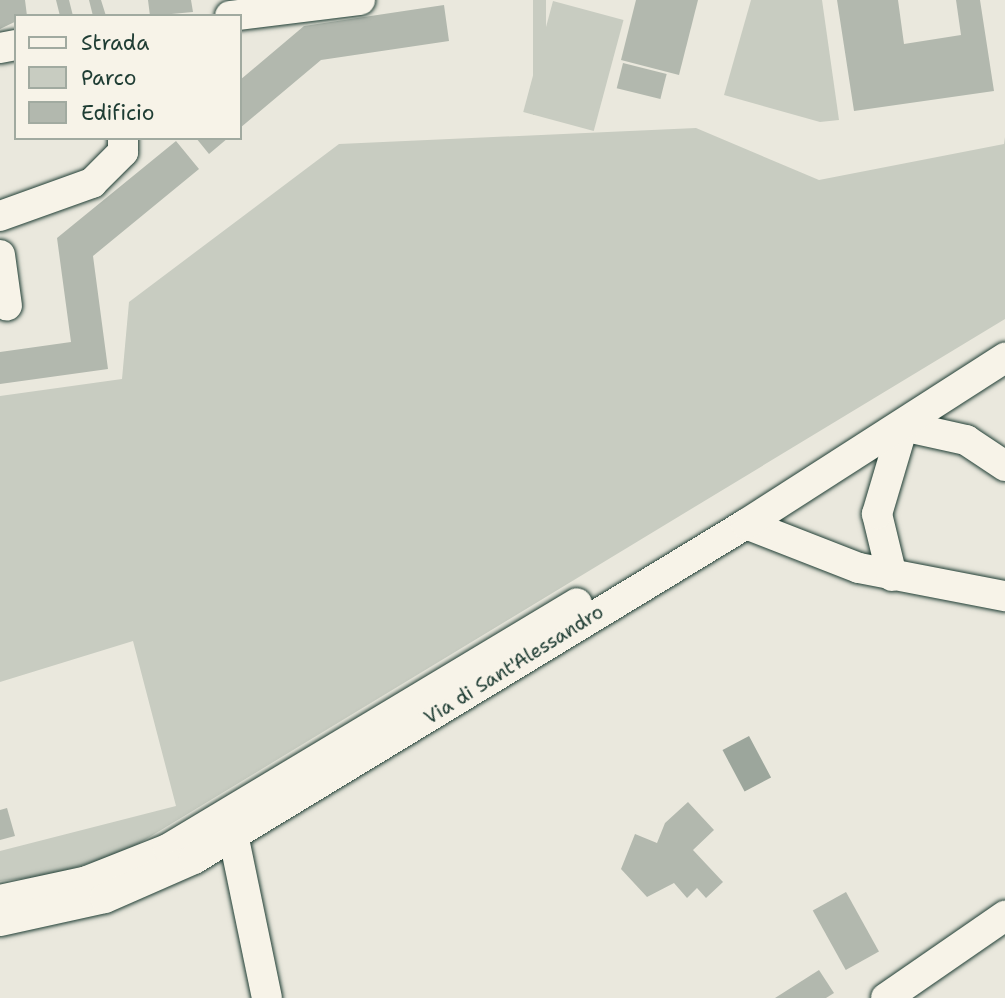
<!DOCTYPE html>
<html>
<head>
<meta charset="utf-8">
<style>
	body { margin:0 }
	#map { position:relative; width:1005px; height:998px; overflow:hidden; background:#eae8dd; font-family:"Shantell Sans",sans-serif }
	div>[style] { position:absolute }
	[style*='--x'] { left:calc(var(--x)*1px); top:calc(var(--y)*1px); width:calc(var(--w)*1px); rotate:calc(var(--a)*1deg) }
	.green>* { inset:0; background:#c8ccc1; transform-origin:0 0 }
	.water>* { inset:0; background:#9ca69c; transform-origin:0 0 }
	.building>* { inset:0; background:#b2b8ae; transform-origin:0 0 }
	.roads { filter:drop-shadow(0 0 2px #1f3d34) drop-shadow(0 0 2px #1f3d34) }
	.minor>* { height:30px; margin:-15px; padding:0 15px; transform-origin:15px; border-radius:15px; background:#f7f3e8 }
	span { translate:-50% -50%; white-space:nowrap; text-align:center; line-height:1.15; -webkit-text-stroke:7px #f7f3e8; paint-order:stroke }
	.street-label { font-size:19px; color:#1f3d34 }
	.legend { position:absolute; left:14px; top:14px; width:228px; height:126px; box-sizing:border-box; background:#f7f3e8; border:2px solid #a1aaa0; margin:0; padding:9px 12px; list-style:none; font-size:21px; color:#1f3d34 }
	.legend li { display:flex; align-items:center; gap:14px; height:35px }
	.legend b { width:35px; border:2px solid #a1aaa0 }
</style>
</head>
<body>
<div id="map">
	<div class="green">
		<i style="left:533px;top:0;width:13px;height:115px"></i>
		<i style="clip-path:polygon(751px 0,822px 0,839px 120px,820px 122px,724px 95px)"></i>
		<i style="left:553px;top:1px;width:73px;height:115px;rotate:15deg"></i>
		<i style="clip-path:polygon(696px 128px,819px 180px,1004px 144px,1005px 137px,1005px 319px,123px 853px,47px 876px,0 881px,0 851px,176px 806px,133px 641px,0 682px,0 396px,122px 379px,129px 302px,339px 144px)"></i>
	</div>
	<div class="water">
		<i style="left:749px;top:736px;width:47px;height:30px;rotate:62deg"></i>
	</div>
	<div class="building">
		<i style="clip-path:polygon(0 0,25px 0,27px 16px,0 29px)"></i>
		<i style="clip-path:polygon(56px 0,69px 0,73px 16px,60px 16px)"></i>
		<i style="clip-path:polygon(89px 0,101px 0,106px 16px,93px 16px)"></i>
		<i style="clip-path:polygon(148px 0,191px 0,193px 12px,150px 16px)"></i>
		<i style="clip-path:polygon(636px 0,698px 0,679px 75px,621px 60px)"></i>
		<i style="clip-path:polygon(837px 0,898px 0,904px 44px,961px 35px,956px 0,980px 0,994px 91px,854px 111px)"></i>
		<i style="clip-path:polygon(444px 5px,449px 41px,321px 60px,240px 128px,240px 80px,304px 26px)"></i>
		<i style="left:623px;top:63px;width:45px;height:26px;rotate:14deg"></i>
		<i style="clip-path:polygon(196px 138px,228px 138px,209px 154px)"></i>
		<i style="clip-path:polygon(176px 141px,199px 169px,93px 256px,108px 369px,0 384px,0 352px,71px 342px,57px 238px)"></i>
		<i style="clip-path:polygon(688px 802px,714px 830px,693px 850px,723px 882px,706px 898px,697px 888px,687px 898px,674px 883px,647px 897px,621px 869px,635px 834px,657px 843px,665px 823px)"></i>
		<i style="clip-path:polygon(7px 808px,15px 836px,0 840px,0 810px)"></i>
		<i style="left:846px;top:892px;width:68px;height:38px;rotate:61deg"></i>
		<i style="clip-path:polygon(819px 970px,834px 993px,826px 998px,775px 998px)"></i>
	</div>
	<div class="roads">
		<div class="minor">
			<i style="--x:230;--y:16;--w:131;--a:-7"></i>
			<i style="--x:0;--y:48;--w:16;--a:-11"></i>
			<i style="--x:0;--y:216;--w:98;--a:-19.7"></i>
			<i style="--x:92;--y:183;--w:44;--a:-45"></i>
			<i style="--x:123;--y:152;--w:14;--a:-90"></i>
			<i style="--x:0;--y:255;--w:51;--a:82.2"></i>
			<i style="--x:903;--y:426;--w:65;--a:12.5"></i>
			<i style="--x:966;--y:440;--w:47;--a:33.7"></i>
			<i style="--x:746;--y:524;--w:121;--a:21.3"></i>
			<i style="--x:859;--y:568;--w:149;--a:10.9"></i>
			<i style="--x:892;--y:576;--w:64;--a:-103.6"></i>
			<i style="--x:877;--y:514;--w:92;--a:-73.5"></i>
			<i style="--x:233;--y:834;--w:167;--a:78.3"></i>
			<i style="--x:0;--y:900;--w:89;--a:-12.3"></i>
			<i style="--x:87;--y:881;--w:87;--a:-21.6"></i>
			<i style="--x:168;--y:849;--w:477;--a:-31"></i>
			<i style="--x:0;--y:921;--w:107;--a:-12.4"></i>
			<i style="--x:105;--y:898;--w:97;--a:-23.7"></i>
			<i style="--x:194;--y:859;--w:646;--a:-31.25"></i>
			<i style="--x:746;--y:524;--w:308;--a:-32.7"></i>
			<i style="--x:886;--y:998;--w:145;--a:-34.6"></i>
		</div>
	</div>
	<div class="street-label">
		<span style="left:514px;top:665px;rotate:-32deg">Via di Sant'Alessandro</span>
	</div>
	<ul class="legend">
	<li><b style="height:9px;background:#f7f3e8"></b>Strada</li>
	<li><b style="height:19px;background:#c8ccc1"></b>Parco</li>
	<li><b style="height:19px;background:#b2b8ae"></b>Edificio</li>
	</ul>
</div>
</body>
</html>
